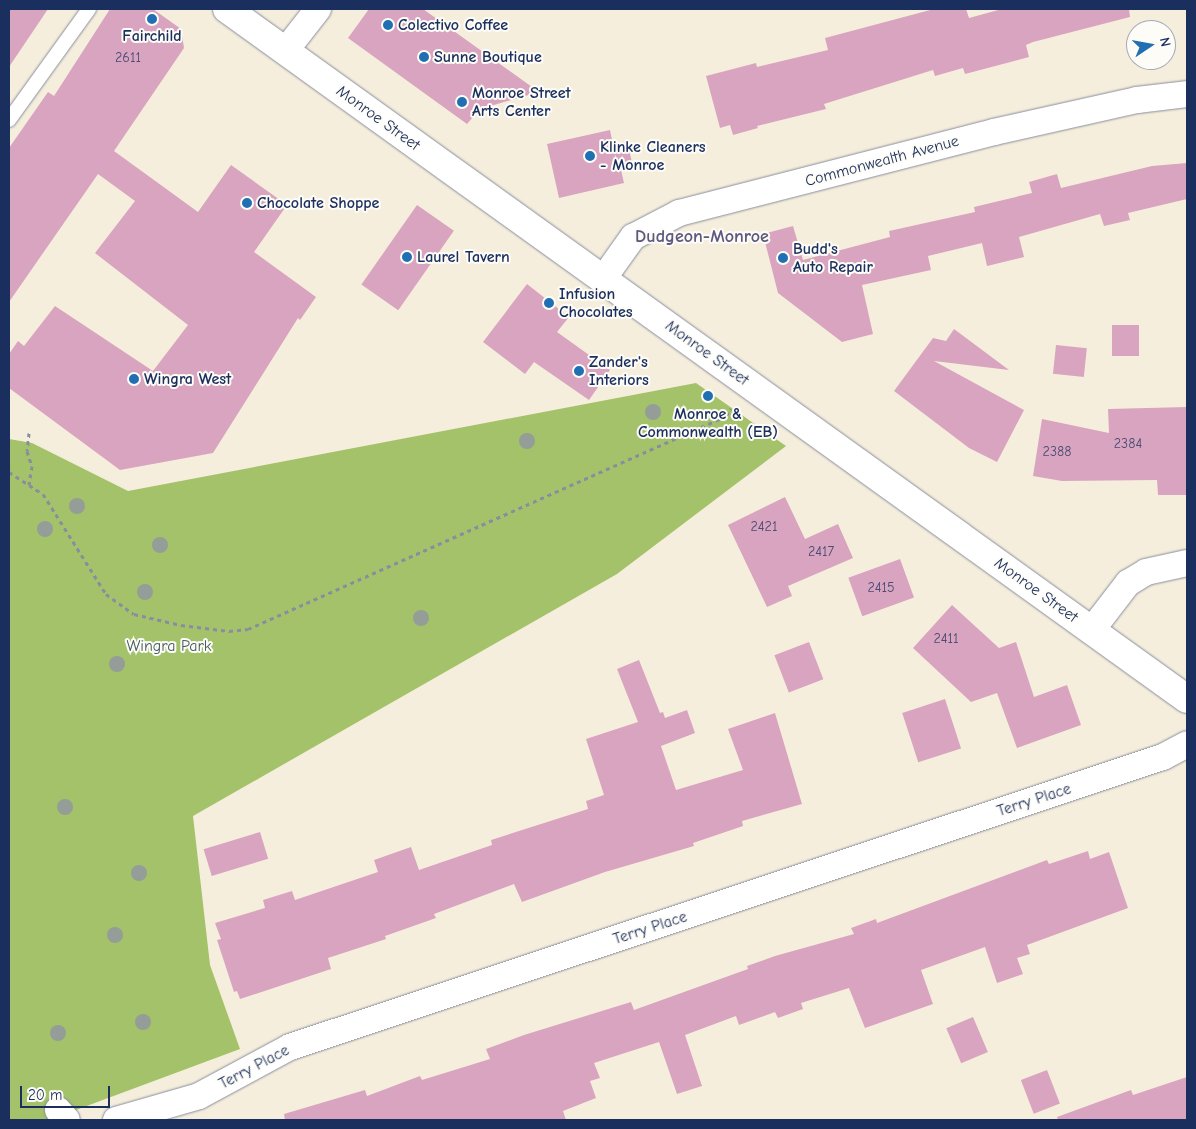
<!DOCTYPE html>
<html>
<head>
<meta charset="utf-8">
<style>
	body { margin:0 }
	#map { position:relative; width:1196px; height:1129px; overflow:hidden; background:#f6eedc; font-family:"Comic Neue",sans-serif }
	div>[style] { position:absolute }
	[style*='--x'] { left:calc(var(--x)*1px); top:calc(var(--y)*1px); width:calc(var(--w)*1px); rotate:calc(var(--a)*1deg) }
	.green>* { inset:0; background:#a4c269 }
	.building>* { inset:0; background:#d9a4bf; transform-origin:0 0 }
	.path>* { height:3px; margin-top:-1.5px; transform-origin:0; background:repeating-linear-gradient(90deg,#888e9d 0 4px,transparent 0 8px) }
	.roads { filter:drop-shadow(0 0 1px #888e9d) drop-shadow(0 0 1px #888e9d) }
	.service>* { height:14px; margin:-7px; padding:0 7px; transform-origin:7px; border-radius:7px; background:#fff }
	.minor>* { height:26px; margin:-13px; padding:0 13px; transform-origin:13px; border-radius:13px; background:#fff }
	.secondary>* { height:28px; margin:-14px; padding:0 14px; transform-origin:14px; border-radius:14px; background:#fff }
	.trees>* { width:16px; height:16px; margin:-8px; border-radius:50%; background:#949d98 }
	.dots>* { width:14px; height:14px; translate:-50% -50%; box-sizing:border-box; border:2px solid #fdfcf7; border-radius:50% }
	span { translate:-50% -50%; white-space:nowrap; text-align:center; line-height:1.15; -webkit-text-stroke:4px #fdfcf7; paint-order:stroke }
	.number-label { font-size:14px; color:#4a4c76 }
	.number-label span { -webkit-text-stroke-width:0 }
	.poi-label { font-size:16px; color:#1b2f5e; font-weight:700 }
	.left { translate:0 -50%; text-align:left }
	.street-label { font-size:16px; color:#1b2f5e }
	.park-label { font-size:16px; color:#445b61 }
	.neighbourhood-label { font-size:18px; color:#5e5880; font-weight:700 }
	.frame { position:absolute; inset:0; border:10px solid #1b2f5e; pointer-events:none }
	.north { position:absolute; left:1126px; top:20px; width:50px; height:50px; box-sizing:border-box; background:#fdfcf7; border:1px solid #a3aaba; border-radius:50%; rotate:78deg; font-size:14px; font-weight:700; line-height:20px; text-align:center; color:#1b2f5e }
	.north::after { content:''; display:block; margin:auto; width:18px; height:22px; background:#1f6fb2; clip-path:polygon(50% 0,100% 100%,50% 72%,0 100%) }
	.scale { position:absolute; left:20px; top:1086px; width:90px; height:22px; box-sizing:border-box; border:2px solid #1b2f5e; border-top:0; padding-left:6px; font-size:15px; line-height:18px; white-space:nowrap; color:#1b2f5e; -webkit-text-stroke:4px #fdfcf7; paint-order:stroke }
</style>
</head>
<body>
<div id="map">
	<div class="green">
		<i style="clip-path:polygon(696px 383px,786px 446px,617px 574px,193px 816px,210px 965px,240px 1049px,49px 1120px,9px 1120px,9px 439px,32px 443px,128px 491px)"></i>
	</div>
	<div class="building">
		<i style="clip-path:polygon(9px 9px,48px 9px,9px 67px)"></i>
		<i style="clip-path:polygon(110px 9px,153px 9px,181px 29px,184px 48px,114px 151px,198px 212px,231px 165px,287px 205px,254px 252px,316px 297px,300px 320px,298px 318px,213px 453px,120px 470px,9px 388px,9px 354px,18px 341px,24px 346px,55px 306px,153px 371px,188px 325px,95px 253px,135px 201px,98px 174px,9px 302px,9px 148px,48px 92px,54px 96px)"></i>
		<i style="clip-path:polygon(369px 9px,423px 9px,539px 92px,480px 109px,467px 124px,348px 38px)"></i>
		<i style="clip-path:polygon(934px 9px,966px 9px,969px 18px,1002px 9px,1129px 9px,1130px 17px,1033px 42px,1026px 45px,1029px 57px,965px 74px,963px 68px,935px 76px,933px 70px,824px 104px,826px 109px,757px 126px,758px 128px,733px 135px,730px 125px,720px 128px,706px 76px,756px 63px,757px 67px,828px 50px,825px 38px)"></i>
		<i style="clip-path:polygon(610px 130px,613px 145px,627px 141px,633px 167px,621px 170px,624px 183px,559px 198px,547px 144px)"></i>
		<i style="clip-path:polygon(1187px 163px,1187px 199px,1128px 213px,1130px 220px,1104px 226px,1100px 214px,1019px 237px,1024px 257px,987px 266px,982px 243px,928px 256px,931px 270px,862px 285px,873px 334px,842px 342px,778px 293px,763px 234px,793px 226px,803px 260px,890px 237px,889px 231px,975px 212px,974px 207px,1032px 193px,1029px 182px,1057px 174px,1061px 188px,1152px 166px)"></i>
		<i style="left:417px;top:205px;width:45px;height:97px;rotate:35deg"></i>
		<i style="clip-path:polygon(527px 284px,569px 317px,557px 332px,610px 370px,589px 400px,534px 362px,525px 374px,483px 342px)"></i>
		<i style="left:1139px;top:325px;width:31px;height:27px;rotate:90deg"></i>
		<i style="clip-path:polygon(954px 329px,1009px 370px,934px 361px,1024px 410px,997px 462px,969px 448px,894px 391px,933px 338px,946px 341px)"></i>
		<i style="left:1056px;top:345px;width:31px;height:29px;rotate:6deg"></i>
		<i style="clip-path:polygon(1187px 407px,1187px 495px,1158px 495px,1157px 480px,1062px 481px,1033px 476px,1042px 419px,1109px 433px,1108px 409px)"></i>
		<i style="clip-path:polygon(785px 497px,805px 539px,838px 524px,853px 558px,788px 586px,792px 596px,767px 607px,728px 525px)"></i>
		<i style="left:900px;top:559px;width:41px;height:55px;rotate:70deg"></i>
		<i style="clip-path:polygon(952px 605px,999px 648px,1016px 642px,1034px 697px,1067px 685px,1081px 725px,1017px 748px,997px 693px,971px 702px,913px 648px)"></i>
		<i style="left:809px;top:642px;width:40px;height:37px;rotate:69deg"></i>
		<i style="clip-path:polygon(639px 660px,660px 713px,663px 712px,665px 718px,687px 710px,695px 733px,661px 746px,676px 790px,743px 770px,728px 729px,775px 713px,802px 804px,742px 821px,743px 826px,693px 843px,694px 846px,605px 872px,522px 902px,514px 884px,434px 914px,436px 918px,385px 936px,386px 939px,328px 958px,331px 969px,240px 999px,237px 991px,234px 992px,217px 940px,221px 939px,215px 923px,265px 908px,263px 900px,292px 891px,295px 900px,378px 872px,374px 860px,411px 847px,419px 870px,492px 845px,491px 840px,588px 809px,586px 801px,604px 795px,586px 739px,638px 722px,617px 669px)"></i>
		<i style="left:945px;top:699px;width:52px;height:45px;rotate:72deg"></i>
		<i style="left:260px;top:832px;width:28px;height:59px;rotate:73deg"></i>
		<i style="clip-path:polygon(1088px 851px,1090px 859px,1109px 852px,1128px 908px,1027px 945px,1030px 954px,1017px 958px,1023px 974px,997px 983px,985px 947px,921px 970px,933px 1004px,865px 1028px,849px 988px,801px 1003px,803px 1009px,778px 1018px,775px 1012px,739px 1025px,736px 1016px,685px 1035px,702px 1086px,677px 1094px,659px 1042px,594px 1063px,600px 1078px,590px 1081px,596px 1098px,563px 1111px,566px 1120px,285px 1120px,284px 1114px,365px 1090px,367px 1096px,420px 1076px,422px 1080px,490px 1059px,486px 1049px,524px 1035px,631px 1002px,634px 1010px,748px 969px,747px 966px,775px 956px,854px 934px,851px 928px,876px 919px,877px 923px,1047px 860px,1049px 864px)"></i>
		<i style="left:973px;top:1017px;width:38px;height:29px;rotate:67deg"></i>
		<i style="left:1047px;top:1070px;width:36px;height:28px;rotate:69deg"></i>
		<i style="clip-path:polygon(1187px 1077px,1187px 1120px,1058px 1120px,1057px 1117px,1131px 1090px,1133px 1095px)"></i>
	</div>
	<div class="path">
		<i style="--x:29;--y:433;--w:18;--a:96"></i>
		<i style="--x:27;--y:451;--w:16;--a:72"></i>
		<i style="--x:32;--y:466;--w:19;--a:99"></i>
		<i style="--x:9;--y:472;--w:40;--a:32.9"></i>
		<i style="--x:43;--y:494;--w:118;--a:57.8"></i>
		<i style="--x:106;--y:594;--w:34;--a:36"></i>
		<i style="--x:134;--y:614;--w:48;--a:13.2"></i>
		<i style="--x:181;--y:625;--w:48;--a:7.1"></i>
		<i style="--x:229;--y:631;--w:19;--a:-6"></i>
		<i style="--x:248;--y:629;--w:523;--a:-24.02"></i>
		<i style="--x:726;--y:416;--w:9;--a:-58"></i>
	</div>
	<div class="roads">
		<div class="service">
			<i style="--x:9;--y:120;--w:137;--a:-54.2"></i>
		</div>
		<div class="minor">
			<i style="--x:286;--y:50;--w:52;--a:-52"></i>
			<i style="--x:603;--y:279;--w:52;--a:-54.5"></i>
			<i style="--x:633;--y:237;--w:52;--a:-27.6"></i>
			<i style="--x:679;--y:213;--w:325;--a:-14.4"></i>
			<i style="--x:994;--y:132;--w:147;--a:-12.6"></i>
			<i style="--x:1137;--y:100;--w:50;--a:-6.8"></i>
			<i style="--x:1091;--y:631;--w:61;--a:-52.4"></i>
			<i style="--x:1128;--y:583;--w:21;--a:-31"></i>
			<i style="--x:1146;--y:572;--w:42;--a:-12.4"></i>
			<i style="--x:58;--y:1110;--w:13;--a:48"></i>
			<i style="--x:116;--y:1120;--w:86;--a:-16.1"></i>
			<i style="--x:199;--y:1096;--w:103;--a:-28.3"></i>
			<i style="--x:290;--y:1047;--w:920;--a:-18.38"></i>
			<i style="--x:1163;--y:757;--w:27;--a:-28"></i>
		</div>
		<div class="secondary">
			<i style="--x:227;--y:9;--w:1182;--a:35.71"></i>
		</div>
	</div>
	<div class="trees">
		<i style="left:653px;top:412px"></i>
		<i style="left:527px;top:441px"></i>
		<i style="left:77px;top:506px"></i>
		<i style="left:45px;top:529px"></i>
		<i style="left:160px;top:545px"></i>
		<i style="left:145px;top:592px"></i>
		<i style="left:421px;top:618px"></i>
		<i style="left:117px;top:664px"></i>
		<i style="left:65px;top:807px"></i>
		<i style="left:139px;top:873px"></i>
		<i style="left:115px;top:935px"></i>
		<i style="left:143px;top:1022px"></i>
		<i style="left:58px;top:1033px"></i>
	</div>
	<div class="dots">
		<i style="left:152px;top:19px;background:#1f6fb2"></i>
		<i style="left:388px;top:25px;background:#1f6fb2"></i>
		<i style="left:424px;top:57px;background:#1f6fb2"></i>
		<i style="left:462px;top:102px;background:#1f6fb2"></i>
		<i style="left:590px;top:156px;background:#1f6fb2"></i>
		<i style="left:247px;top:203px;background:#1f6fb2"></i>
		<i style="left:407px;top:257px;background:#1f6fb2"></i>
		<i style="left:783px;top:258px;background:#1f6fb2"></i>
		<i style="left:549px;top:303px;background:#1f6fb2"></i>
		<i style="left:579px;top:371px;background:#1f6fb2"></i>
		<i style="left:134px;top:379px;background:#1f6fb2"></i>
		<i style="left:708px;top:396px;background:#1f6fb2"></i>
	</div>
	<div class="number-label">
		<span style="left:128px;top:58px">2611</span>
		<span style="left:1128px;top:444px">2384</span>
		<span style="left:1057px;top:452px">2388</span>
		<span style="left:764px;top:527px">2421</span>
		<span style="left:821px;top:552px">2417</span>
		<span style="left:881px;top:588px">2415</span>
		<span style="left:946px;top:639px">2411</span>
	</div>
	<div class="poi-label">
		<span class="left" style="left:398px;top:25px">Colectivo Coffee</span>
		<span style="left:152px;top:36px">Fairchild</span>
		<span class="left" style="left:434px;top:57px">Sunne Boutique</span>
		<span class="left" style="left:472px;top:102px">Monroe Street<br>Arts Center</span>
		<span class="left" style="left:600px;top:156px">Klinke Cleaners<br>- Monroe</span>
		<span class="left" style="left:257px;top:203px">Chocolate Shoppe</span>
		<span class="left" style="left:793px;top:258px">Budd's<br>Auto Repair</span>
		<span class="left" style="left:417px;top:257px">Laurel Tavern</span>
		<span class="left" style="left:559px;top:303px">Infusion<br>Chocolates</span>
		<span class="left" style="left:589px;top:371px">Zander's<br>Interiors</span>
		<span class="left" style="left:144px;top:379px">Wingra West</span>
		<span style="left:708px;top:423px">Monroe &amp;<br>Commonwealth (EB)</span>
	</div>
	<div class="street-label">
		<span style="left:378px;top:118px;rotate:36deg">Monroe Street</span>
		<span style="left:882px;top:161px;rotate:-15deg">Commonwealth Avenue</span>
		<span style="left:707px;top:353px;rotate:36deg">Monroe Street</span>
		<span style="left:1036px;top:590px;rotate:36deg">Monroe Street</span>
		<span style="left:1034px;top:800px;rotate:-18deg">Terry Place</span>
		<span style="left:650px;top:928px;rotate:-18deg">Terry Place</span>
		<span style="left:254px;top:1067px;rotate:-28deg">Terry Place</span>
	</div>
	<div class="park-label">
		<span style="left:169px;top:646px">Wingra Park</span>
	</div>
	<div class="neighbourhood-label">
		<span style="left:702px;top:237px">Dudgeon-Monroe</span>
	</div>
	<div class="frame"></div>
	<div class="north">N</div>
	<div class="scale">20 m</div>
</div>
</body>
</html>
